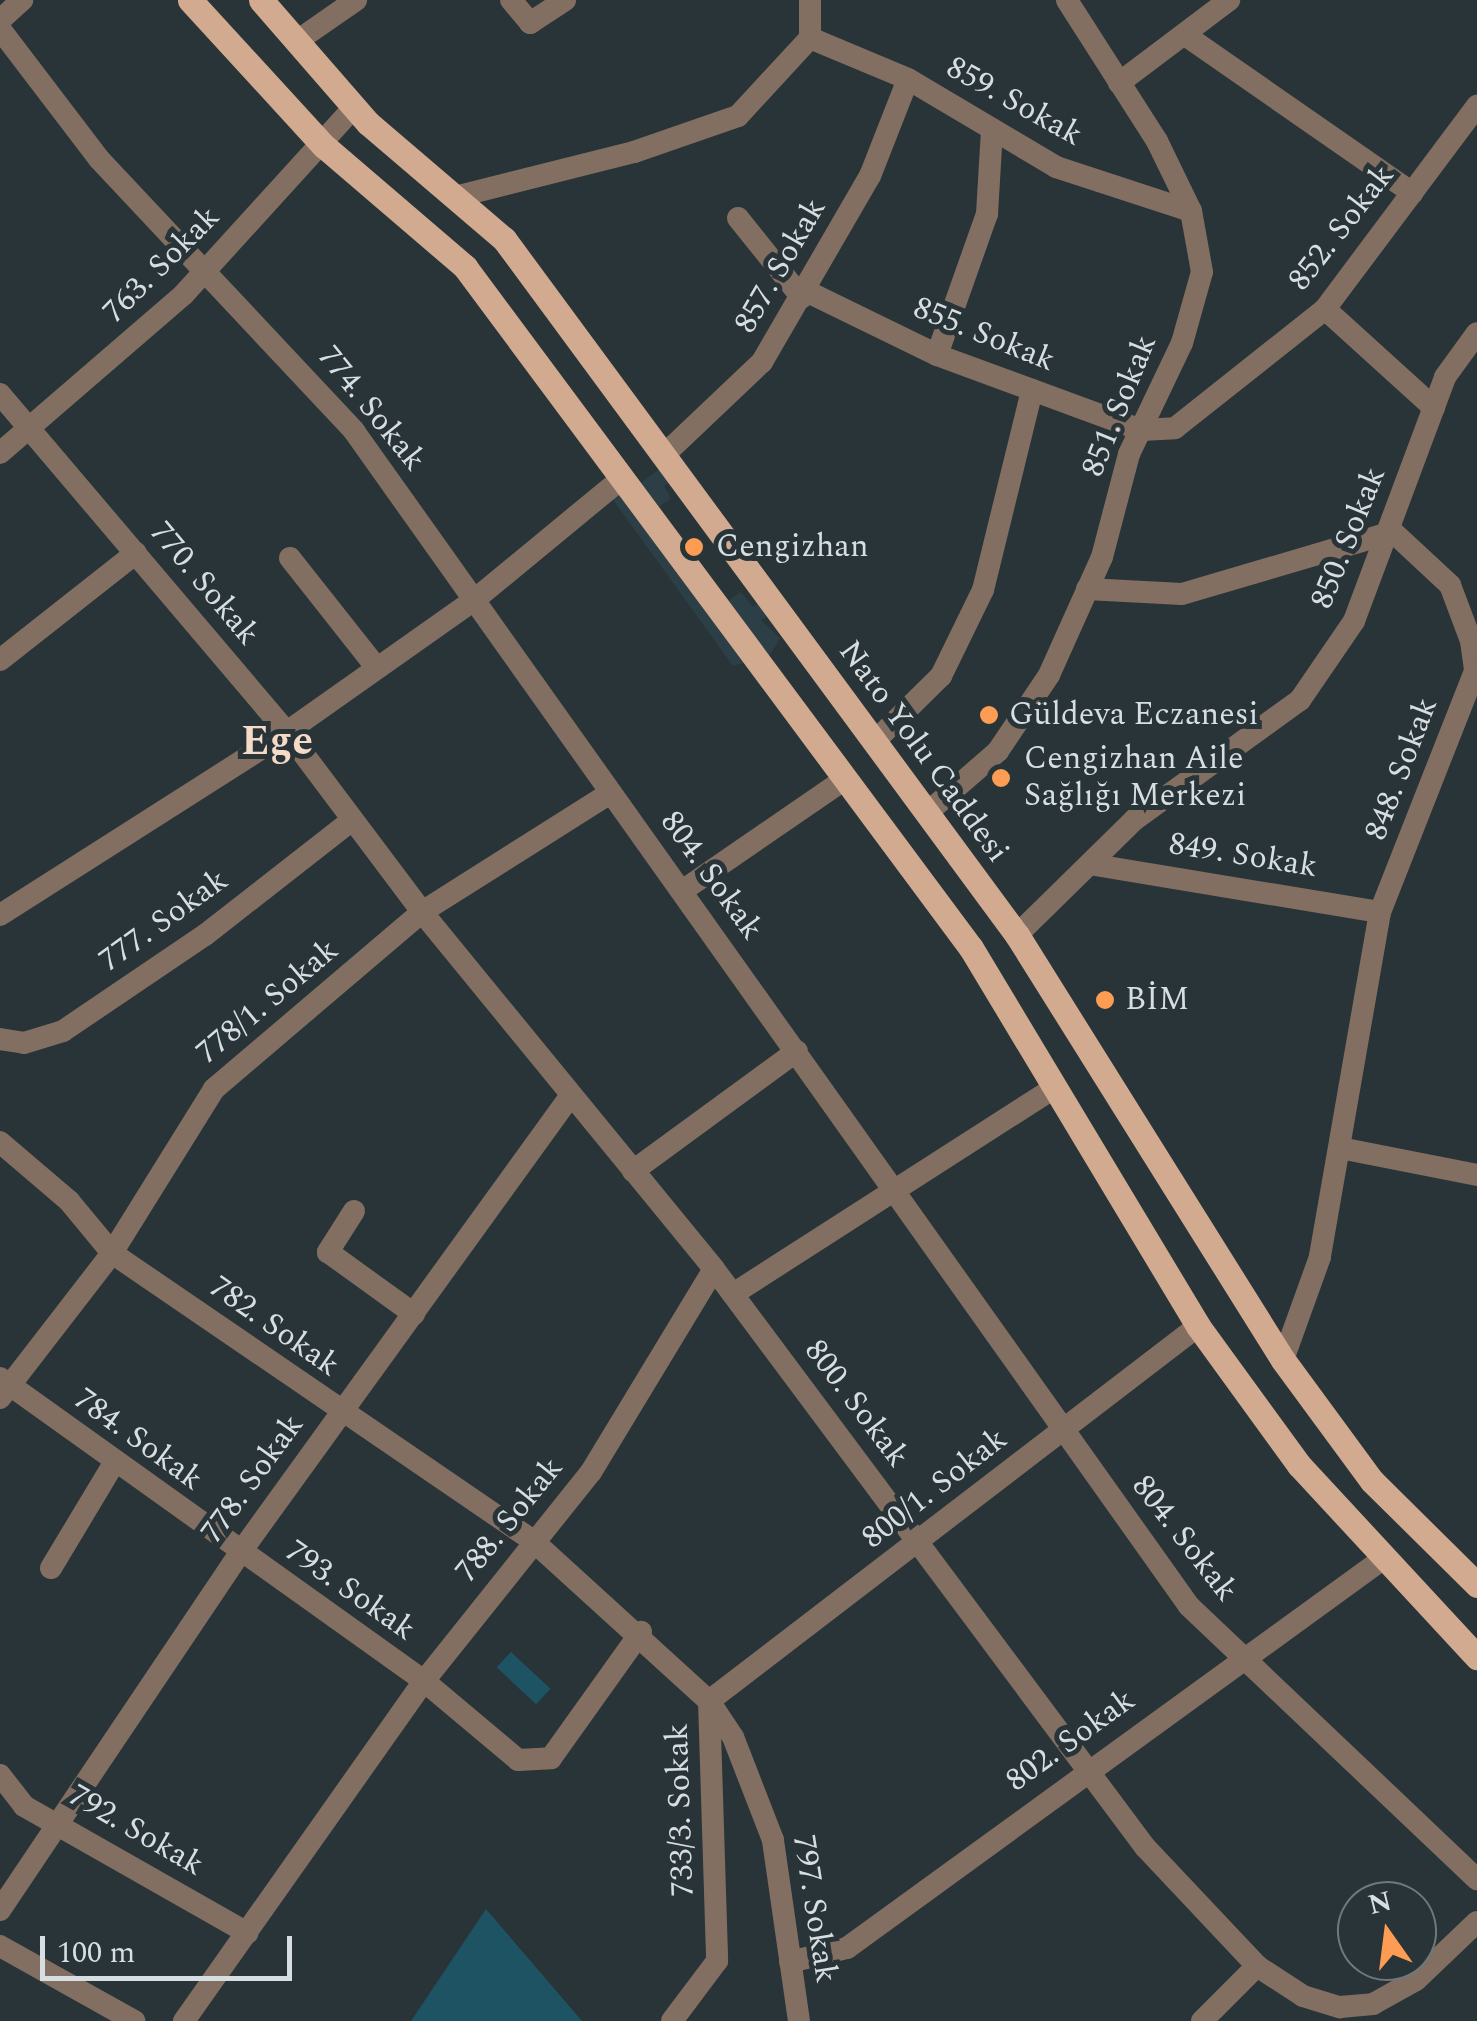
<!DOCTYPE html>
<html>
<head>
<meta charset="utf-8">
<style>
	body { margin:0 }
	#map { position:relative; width:1477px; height:2021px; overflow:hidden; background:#293438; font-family:Spectral,serif }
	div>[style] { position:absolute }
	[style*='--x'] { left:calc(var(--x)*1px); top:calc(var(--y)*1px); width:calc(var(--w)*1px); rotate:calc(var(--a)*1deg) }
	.built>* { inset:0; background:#2d3f46 }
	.green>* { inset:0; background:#1e5364; transform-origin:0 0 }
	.minor>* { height:22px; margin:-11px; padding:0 11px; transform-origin:11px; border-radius:11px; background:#826f61 }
	.major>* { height:25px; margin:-12.5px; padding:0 12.5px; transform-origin:12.5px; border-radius:12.5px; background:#d1aa8f }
	.dots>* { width:28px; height:28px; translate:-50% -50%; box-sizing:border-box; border:5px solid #293438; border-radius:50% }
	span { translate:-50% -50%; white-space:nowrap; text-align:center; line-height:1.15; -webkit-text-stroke:10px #293438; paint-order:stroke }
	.street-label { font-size:32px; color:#d7dee1 }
	.poi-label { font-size:32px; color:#d7dee1 }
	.left { translate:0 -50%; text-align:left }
	.district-label { font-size:42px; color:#f5dac7; font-weight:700 }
	.north { position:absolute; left:1337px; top:1881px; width:100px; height:100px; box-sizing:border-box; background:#293438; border:2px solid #6f787c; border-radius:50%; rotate:346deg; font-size:28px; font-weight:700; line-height:40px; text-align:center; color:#d7dee1 }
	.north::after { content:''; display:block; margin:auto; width:35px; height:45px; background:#fc9d53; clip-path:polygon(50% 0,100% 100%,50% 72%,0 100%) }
	.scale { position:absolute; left:40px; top:1936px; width:252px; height:45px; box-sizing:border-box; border:5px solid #d7dee1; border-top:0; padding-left:12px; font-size:30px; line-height:35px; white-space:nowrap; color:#d7dee1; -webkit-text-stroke:8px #293438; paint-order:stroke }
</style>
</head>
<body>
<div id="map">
	<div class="built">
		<i style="clip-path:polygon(evenodd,666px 436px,799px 621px,775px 612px,761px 620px,780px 638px,770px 655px,733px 666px,601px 483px,625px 494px,668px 463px,655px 443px,666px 436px,678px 476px,765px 598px,753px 607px,741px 592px,728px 601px,659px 507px,671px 498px,664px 486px,678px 476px)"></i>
	</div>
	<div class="green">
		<i style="left:511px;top:1652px;width:54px;height:21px;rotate:43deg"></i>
		<i style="clip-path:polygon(486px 1909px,582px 2021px,411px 2021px)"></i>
	</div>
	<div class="minor">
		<i style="--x:511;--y:0;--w:30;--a:50"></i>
		<i style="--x:530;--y:23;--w:42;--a:-33.3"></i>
		<i style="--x:810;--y:0;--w:38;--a:90"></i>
		<i style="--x:810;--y:38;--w:106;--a:22.7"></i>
		<i style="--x:908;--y:79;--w:172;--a:30.7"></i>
		<i style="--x:1056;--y:167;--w:142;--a:18.1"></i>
		<i style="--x:0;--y:20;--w:30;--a:-42"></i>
		<i style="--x:0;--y:29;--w:163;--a:52.7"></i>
		<i style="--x:99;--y:159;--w:373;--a:46.8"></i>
		<i style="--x:354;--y:431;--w:1441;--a:54.6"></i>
		<i style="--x:1189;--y:1606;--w:397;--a:43.5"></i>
		<i style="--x:1185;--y:35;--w:277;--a:34.8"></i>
		<i style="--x:297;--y:41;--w:72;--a:-34.8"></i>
		<i style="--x:1119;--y:83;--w:138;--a:-37"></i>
		<i style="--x:455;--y:197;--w:185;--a:-14.1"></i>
		<i style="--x:634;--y:152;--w:110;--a:-19.1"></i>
		<i style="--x:738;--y:116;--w:106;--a:-47.3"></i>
		<i style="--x:738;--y:218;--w:102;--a:51.3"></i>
		<i style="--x:806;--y:291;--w:146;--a:26"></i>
		<i style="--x:937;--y:355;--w:217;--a:20.2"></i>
		<i style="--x:1141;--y:430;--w:34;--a:-3"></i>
		<i style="--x:1175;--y:428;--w:191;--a:-38.4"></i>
		<i style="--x:1325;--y:309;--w:254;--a:-53.2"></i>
		<i style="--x:1325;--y:309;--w:147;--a:42.2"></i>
		<i style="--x:937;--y:355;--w:150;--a:-70.5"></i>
		<i style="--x:987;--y:214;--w:85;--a:-86.6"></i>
		<i style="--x:0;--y:394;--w:443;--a:49.7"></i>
		<i style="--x:287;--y:732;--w:225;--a:53.1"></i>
		<i style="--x:422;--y:912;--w:461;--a:50.7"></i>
		<i style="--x:714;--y:1269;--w:721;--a:53.29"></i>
		<i style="--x:1145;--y:1847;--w:163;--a:46.7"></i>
		<i style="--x:1257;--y:1966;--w:55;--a:33.1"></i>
		<i style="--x:1303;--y:1996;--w:39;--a:17"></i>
		<i style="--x:1340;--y:2007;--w:33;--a:-5"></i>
		<i style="--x:1373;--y:2004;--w:49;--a:-29.2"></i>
		<i style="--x:1416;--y:1980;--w:84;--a:-43.6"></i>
		<i style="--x:0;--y:453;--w:243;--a:-40.8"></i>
		<i style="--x:184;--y:294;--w:253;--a:-47.7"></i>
		<i style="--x:665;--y:454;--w:134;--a:-43.5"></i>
		<i style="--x:762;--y:362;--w:215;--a:-59.9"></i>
		<i style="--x:870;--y:176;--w:104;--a:-68.6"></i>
		<i style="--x:290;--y:558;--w:140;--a:51.7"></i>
		<i style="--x:1087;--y:589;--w:95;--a:3"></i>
		<i style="--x:1182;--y:594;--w:220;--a:-16.4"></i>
		<i style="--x:1393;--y:532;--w:78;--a:42.9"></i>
		<i style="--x:1450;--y:585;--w:60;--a:69.4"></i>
		<i style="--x:1471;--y:641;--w:30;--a:82"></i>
		<i style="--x:1475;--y:671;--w:259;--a:111.5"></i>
		<i style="--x:1380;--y:912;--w:350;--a:99.9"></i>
		<i style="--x:1320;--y:1257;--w:109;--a:109.8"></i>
		<i style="--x:0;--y:660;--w:173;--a:-38.2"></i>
		<i style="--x:875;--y:741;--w:93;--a:-44.6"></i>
		<i style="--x:941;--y:676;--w:96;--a:-64"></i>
		<i style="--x:983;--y:590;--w:206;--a:-76.2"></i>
		<i style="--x:927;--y:813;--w:94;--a:-41.1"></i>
		<i style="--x:998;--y:751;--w:92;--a:-56.1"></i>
		<i style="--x:1049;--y:675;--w:129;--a:-65.8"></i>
		<i style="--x:1102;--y:557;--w:106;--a:-75.3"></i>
		<i style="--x:1129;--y:454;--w:123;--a:-64.5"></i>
		<i style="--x:1182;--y:343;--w:74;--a:-74.3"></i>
		<i style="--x:1202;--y:272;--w:62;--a:-100.2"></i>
		<i style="--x:1191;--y:211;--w:78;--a:-115.9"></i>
		<i style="--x:1157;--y:141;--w:167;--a:-122.6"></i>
		<i style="--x:1095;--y:865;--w:289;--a:9.4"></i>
		<i style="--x:682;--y:891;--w:198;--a:-34.5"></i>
		<i style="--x:0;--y:915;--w:340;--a:-32.5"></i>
		<i style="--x:287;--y:732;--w:228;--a:-35.2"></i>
		<i style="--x:473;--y:601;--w:190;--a:-39.5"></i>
		<i style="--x:1017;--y:935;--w:164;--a:-44.5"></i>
		<i style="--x:1134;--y:820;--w:205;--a:-35.9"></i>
		<i style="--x:1300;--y:700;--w:96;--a:-55.6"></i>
		<i style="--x:1354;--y:621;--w:260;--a:-69.5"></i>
		<i style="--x:1445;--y:377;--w:54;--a:-54"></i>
		<i style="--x:0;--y:1039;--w:24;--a:9"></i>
		<i style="--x:24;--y:1043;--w:41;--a:-17.1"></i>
		<i style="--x:63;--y:1031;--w:171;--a:-34.1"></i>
		<i style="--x:205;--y:935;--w:187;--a:-38"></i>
		<i style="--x:0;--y:1142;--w:91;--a:40.5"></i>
		<i style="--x:69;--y:1201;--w:67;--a:50.4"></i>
		<i style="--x:112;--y:1253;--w:509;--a:34.35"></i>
		<i style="--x:532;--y:1540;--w:239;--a:42.3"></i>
		<i style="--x:709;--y:1701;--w:260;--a:88.2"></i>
		<i style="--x:717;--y:1961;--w:75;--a:126.9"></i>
		<i style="--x:1340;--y:1148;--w:140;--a:11.1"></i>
		<i style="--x:633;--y:1171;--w:203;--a:-36.2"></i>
		<i style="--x:354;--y:1211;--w:49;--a:122.4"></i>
		<i style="--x:328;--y:1252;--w:106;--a:35.8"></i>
		<i style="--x:733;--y:1294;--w:381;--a:-32.7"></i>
		<i style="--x:0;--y:1378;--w:521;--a:35.55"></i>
		<i style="--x:424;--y:1681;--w:123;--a:40"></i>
		<i style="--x:518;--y:1760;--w:33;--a:-3"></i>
		<i style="--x:551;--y:1758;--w:155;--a:-54.5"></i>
		<i style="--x:0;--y:1398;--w:183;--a:-52.3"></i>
		<i style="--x:112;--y:1253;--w:193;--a:-58.1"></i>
		<i style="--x:214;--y:1089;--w:273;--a:-40.4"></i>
		<i style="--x:422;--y:912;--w:222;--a:-32.3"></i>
		<i style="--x:51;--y:1568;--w:122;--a:-59"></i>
		<i style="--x:0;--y:1775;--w:39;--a:52"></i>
		<i style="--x:24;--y:1806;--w:257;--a:29.6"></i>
		<i style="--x:0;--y:1910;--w:430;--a:-56.1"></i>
		<i style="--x:240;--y:1553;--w:565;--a:-54.14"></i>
		<i style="--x:0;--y:1946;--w:154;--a:29.2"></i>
		<i style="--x:790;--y:1962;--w:59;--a:-13.8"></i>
		<i style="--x:847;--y:1948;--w:664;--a:-35.99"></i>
		<i style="--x:184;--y:2021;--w:416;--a:-54.8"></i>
		<i style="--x:424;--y:1681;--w:268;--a:-51.4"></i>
		<i style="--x:591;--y:1472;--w:237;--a:-58.8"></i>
		<i style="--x:799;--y:2021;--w:183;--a:-98.2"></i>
		<i style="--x:773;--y:1840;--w:110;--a:-111.2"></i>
		<i style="--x:733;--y:1737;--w:43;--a:-123.7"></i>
		<i style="--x:709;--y:1701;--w:616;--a:-37.48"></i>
		<i style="--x:1202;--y:2021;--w:78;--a:-45"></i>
	</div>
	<div class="major">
		<i style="--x:190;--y:0;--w:198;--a:47.5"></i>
		<i style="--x:324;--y:146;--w:186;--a:40.6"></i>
		<i style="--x:465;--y:267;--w:848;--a:53.39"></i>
		<i style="--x:971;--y:948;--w:441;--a:59"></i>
		<i style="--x:1198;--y:1326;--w:172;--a:54"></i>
		<i style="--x:1299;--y:1465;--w:262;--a:47.2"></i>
		<i style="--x:261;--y:0;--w:163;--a:49"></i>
		<i style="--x:368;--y:123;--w:179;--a:40.5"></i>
		<i style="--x:504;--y:239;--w:865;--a:53.61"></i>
		<i style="--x:1017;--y:935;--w:501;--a:57.96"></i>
		<i style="--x:1283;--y:1360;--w:150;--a:53.7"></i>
		<i style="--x:1372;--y:1481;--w:148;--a:44.7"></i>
	</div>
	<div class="dots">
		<i style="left:694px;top:547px;background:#fc9d53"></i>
		<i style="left:989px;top:715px;background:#fc9d53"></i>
		<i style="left:1001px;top:778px;background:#fc9d53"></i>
		<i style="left:1105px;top:1000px;background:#fc9d53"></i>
	</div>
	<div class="street-label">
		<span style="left:1014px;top:102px;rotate:29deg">859. Sokak</span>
		<span style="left:1342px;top:228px;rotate:-52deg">852. Sokak</span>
		<span style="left:162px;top:265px;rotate:-45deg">763. Sokak</span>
		<span style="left:781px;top:266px;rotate:-60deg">857. Sokak</span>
		<span style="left:984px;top:335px;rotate:22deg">855. Sokak</span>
		<span style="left:1120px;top:406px;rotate:-68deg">851. Sokak</span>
		<span style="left:371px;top:409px;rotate:51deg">774. Sokak</span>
		<span style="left:1349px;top:538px;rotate:-68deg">850. Sokak</span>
		<span style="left:204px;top:584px;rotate:50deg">770. Sokak</span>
		<span style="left:923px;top:752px;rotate:54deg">Nato Yolu Caddesi</span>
		<span style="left:1402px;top:769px;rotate:-69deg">848. Sokak</span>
		<span style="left:1243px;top:856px;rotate:9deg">849. Sokak</span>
		<span style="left:711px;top:876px;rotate:54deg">804. Sokak</span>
		<span style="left:164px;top:921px;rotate:-36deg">777. Sokak</span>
		<span style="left:268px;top:1002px;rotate:-40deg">778/1. Sokak</span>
		<span style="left:274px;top:1327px;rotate:35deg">782. Sokak</span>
		<span style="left:856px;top:1404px;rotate:53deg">800. Sokak</span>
		<span style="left:138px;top:1440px;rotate:36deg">784. Sokak</span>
		<span style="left:253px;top:1479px;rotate:-54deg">778. Sokak</span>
		<span style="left:935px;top:1489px;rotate:-38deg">800/1. Sokak</span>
		<span style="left:510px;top:1520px;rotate:-51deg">788. Sokak</span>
		<span style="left:1184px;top:1539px;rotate:52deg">804. Sokak</span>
		<span style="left:350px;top:1591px;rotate:35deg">793. Sokak</span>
		<span style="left:1071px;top:1741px;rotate:-36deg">802. Sokak</span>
		<span style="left:681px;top:1810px;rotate:-92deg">733/3. Sokak</span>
		<span style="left:136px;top:1831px;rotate:30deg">792. Sokak</span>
		<span style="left:814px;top:1909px;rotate:81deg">797. Sokak</span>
	</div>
	<div class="poi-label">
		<span class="left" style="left:716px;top:547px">Cengizhan</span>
		<span class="left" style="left:1009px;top:715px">Güldeva Eczanesi</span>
		<span class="left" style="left:1024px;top:778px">Cengizhan Aile<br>Sağlığı Merkezi</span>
		<span class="left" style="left:1125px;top:1000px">BİM</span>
	</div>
	<div class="district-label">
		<span style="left:277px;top:742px">Ege</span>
	</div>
	<div class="north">N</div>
	<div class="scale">100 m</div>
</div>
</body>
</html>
